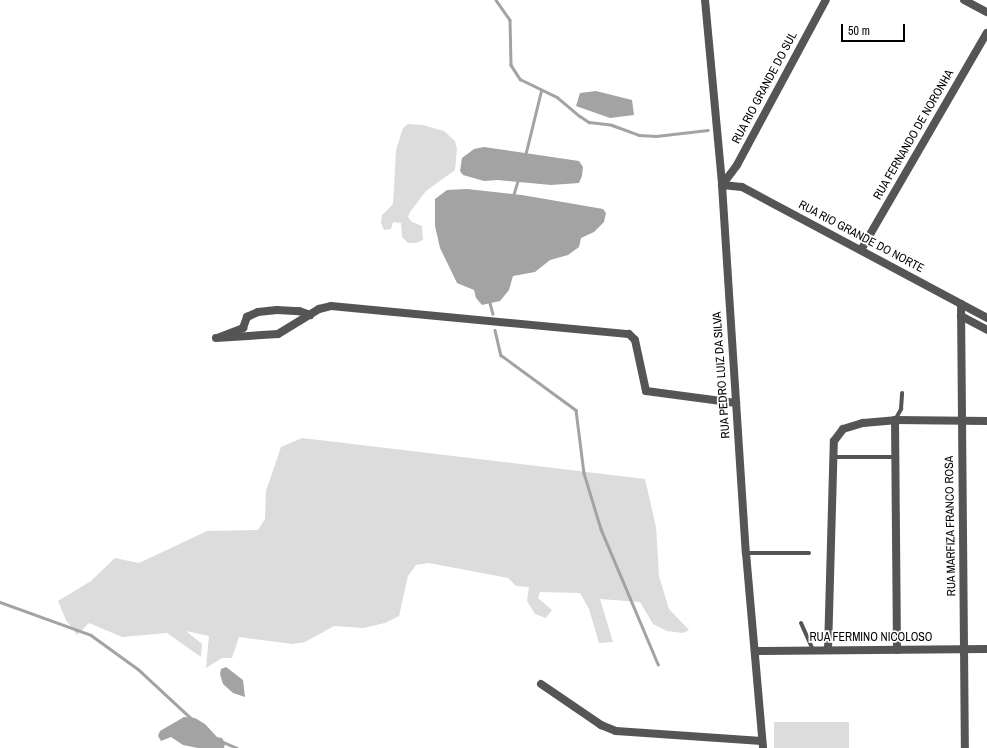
<!DOCTYPE html>
<html>
<head>
<meta charset="utf-8">
<style>
	body { margin:0 }
	#map { position:relative; width:987px; height:748px; overflow:hidden; background:#fff; font-family:"Archivo Narrow",sans-serif }
	div>[style] { position:absolute }
	[style*='--x'] { left:calc(var(--x)*1px); top:calc(var(--y)*1px); width:calc(var(--w)*1px); rotate:calc(var(--a)*1deg) }
	.green>* { inset:0; background:#dcdcdc; transform-origin:0 0 }
	.water>* { inset:0; background:#a3a3a3 }
	.stream>* { height:2.5px; margin:-1.25px; padding:0 1.25px; transform-origin:1.25px; border-radius:1.25px; background:#a3a3a3 }
	.service>* { height:4px; margin:-2px; padding:0 2px; transform-origin:2px; border-radius:2px; background:#555 }
	.minor>* { height:8px; margin:-4px; padding:0 4px; transform-origin:4px; border-radius:4px; background:#555 }
	.tertiary>* { height:8px; margin:-4px; padding:0 4px; transform-origin:4px; border-radius:4px; background:#555 }
	span { translate:-50% -50%; white-space:nowrap; text-align:center; line-height:1.15; -webkit-text-stroke:3.5px #fff; paint-order:stroke }
	.street-label { font-size:12px; color:#000 }
	.scale { position:absolute; left:841px; top:24px; width:64px; height:18px; box-sizing:border-box; border:2px solid #000; border-top:0; padding-left:5px; font-size:12px; line-height:14px; white-space:nowrap; color:#000; -webkit-text-stroke:3px #fff; paint-order:stroke }
</style>
</head>
<body>
<div id="map">
	<div class="green">
		<i style="clip-path:polygon(408px 124px,423px 125px,444px 131px,455px 141px,457px 149px,455px 170px,426px 191px,410px 212px,408px 217px,412px 222px,422px 226px,423px 240px,416px 243px,408px 243px,402px 237px,401px 223px,393px 222px,391px 229px,384px 230px,381px 223px,382px 215px,393px 204px,396px 150px,403px 128px)"></i>
		<i style="clip-path:polygon(302px 438px,645px 479px,656px 527px,659px 576px,669px 609px,689px 630px,683px 633px,667px 631px,653px 624px,640px 602px,600px 599px,613px 642px,599px 643px,589px 609px,580px 593px,540px 592px,538px 598px,552px 610px,546px 618px,535px 614px,527px 601px,529px 587px,516px 586px,508px 578px,429px 563px,416px 565px,408px 576px,399px 616px,385px 623px,363px 628px,334px 626px,305px 642px,293px 644px,239px 637px,232px 658px,222px 658px,206px 668px,209px 636px,186px 631px,202px 644px,201px 657px,167px 633px,122px 637px,89px 623px,77px 635px,66px 620px,58px 601px,91px 581px,115px 558px,139px 563px,207px 531px,258px 530px,265px 519px,266px 491px,281px 447px)"></i>
		<i style="left:774px;top:722px;width:75px;height:26px"></i>
	</div>
	<div class="water">
		<i style="clip-path:polygon(596px 91px,632px 100px,634px 115px,610px 118px,576px 106px,580px 93px)"></i>
		<i style="clip-path:polygon(484px 147px,579px 161px,583px 167px,582px 176px,579px 183px,551px 185px,498px 180px,484px 181px,463px 175px,460px 171px,462px 158px,474px 149px)"></i>
		<i style="clip-path:polygon(467px 189px,522px 195px,603px 209px,606px 213px,604px 222px,594px 232px,581px 238px,579px 247px,568px 255px,550px 260px,535px 272px,513px 276px,509px 290px,500px 301px,482px 305px,476px 298px,474px 290px,457px 283px,440px 248px,435px 226px,435px 199px,447px 190px)"></i>
		<i style="clip-path:polygon(226px 667px,243px 680px,245px 697px,233px 693px,223px 684px,220px 674px,221px 669px)"></i>
		<i style="clip-path:polygon(184px 717px,195px 718px,205px 724px,217px 737px,222px 738px,225px 743px,224px 748px,198px 748px,183px 745px,171px 737px,161px 741px,158px 736px,160px 731px)"></i>
	</div>
	<div class="stream">
		<i style="--x:496;--y:0;--w:24;--a:55"></i>
		<i style="--x:510;--y:20;--w:45;--a:88.7"></i>
		<i style="--x:511;--y:65;--w:17;--a:57"></i>
		<i style="--x:520;--y:79;--w:41;--a:25.9"></i>
		<i style="--x:557;--y:97;--w:30;--a:40"></i>
		<i style="--x:580;--y:116;--w:11;--a:34"></i>
		<i style="--x:589;--y:122;--w:23;--a:7"></i>
		<i style="--x:612;--y:125;--w:29;--a:20"></i>
		<i style="--x:639;--y:135;--w:17;--a:3"></i>
		<i style="--x:656;--y:136;--w:52;--a:-6.6"></i>
		<i style="--x:525;--y:156;--w:67;--a:-76.2"></i>
		<i style="--x:513;--y:196;--w:17;--a:-73"></i>
		<i style="--x:490;--y:303;--w:11;--a:75"></i>
		<i style="--x:495;--y:330;--w:26;--a:77"></i>
		<i style="--x:501;--y:355;--w:93;--a:36.3"></i>
		<i style="--x:576;--y:410;--w:64;--a:82.8"></i>
		<i style="--x:584;--y:473;--w:59;--a:73.1"></i>
		<i style="--x:601;--y:529;--w:147;--a:67.1"></i>
		<i style="--x:0;--y:602;--w:97;--a:19.9"></i>
		<i style="--x:91;--y:635;--w:58;--a:35.9"></i>
		<i style="--x:138;--y:669;--w:74;--a:42.8"></i>
		<i style="--x:223;--y:742;--w:15;--a:23"></i>
	</div>
	<div class="service">
		<i style="--x:895;--y:420;--w:13;--a:-61"></i>
		<i style="--x:901;--y:409;--w:16;--a:-86"></i>
		<i style="--x:833;--y:457;--w:62;--a:0"></i>
		<i style="--x:746;--y:553;--w:63;--a:0"></i>
		<i style="--x:801;--y:623;--w:30;--a:66"></i>
	</div>
	<div class="minor">
		<i style="--x:705;--y:0;--w:186;--a:84.7"></i>
		<i style="--x:722;--y:185;--w:369;--a:86.3"></i>
		<i style="--x:746;--y:553;--w:196;--a:85"></i>
		<i style="--x:722;--y:185;--w:20;--a:6"></i>
		<i style="--x:742;--y:187;--w:278;--a:28.1"></i>
		<i style="--x:722;--y:185;--w:25;--a:-53"></i>
		<i style="--x:737;--y:165;--w:187;--a:-61.7"></i>
		<i style="--x:861;--y:250;--w:251;--a:-59.9"></i>
		<i style="--x:961;--y:304;--w:444;--a:89.5"></i>
		<i style="--x:961;--y:316;--w:30;--a:28"></i>
		<i style="--x:220;--y:337;--w:25;--a:-21"></i>
		<i style="--x:243;--y:328;--w:12;--a:-70"></i>
		<i style="--x:247;--y:317;--w:12;--a:-24"></i>
		<i style="--x:258;--y:312;--w:19;--a:-6"></i>
		<i style="--x:277;--y:310;--w:22;--a:3"></i>
		<i style="--x:299;--y:311;--w:12;--a:20"></i>
		<i style="--x:216;--y:338;--w:62;--a:-3.7"></i>
		<i style="--x:278;--y:334;--w:48;--a:-31.4"></i>
		<i style="--x:319;--y:309;--w:12;--a:-14"></i>
		<i style="--x:331;--y:306;--w:299;--a:5.4"></i>
		<i style="--x:629;--y:334;--w:8;--a:45"></i>
		<i style="--x:635;--y:340;--w:52;--a:77.8"></i>
		<i style="--x:646;--y:391;--w:91;--a:7.6"></i>
		<i style="--x:895;--y:420;--w:230;--a:89.5"></i>
		<i style="--x:828;--y:650;--w:209;--a:-88.4"></i>
		<i style="--x:834;--y:441;--w:15;--a:-53"></i>
		<i style="--x:843;--y:429;--w:21;--a:-17"></i>
		<i style="--x:863;--y:423;--w:32;--a:-5"></i>
		<i style="--x:895;--y:420;--w:92;--a:0.6"></i>
		<i style="--x:756;--y:651;--w:231;--a:-0.5"></i>
		<i style="--x:541;--y:684;--w:73;--a:34.3"></i>
		<i style="--x:601;--y:725;--w:16;--a:22"></i>
		<i style="--x:616;--y:731;--w:146;--a:3.9"></i>
	</div>
	<div class="tertiary">
		<i style="--x:964;--y:0;--w:26;--a:28"></i>
	</div>
	<div class="street-label">
		<span style="left:765px;top:88px;rotate:-62deg">RUA RIO GRANDE DO SUL</span>
		<span style="left:914px;top:135px;rotate:-60deg">RUA FERNANDO DE NORONHA</span>
		<span style="left:861px;top:237px;rotate:28deg">RUA RIO GRANDE DO NORTE</span>
		<span style="left:722px;top:375px;rotate:-94deg">RUA PEDRO LUIZ DA SILVA</span>
		<span style="left:951px;top:526px;rotate:-91deg">RUA MARFIZA FRANCO ROSA</span>
		<span style="left:871px;top:638px">RUA FERMINO NICOLOSO</span>
	</div>
	<div class="scale">50 m</div>
</div>
</body>
</html>
